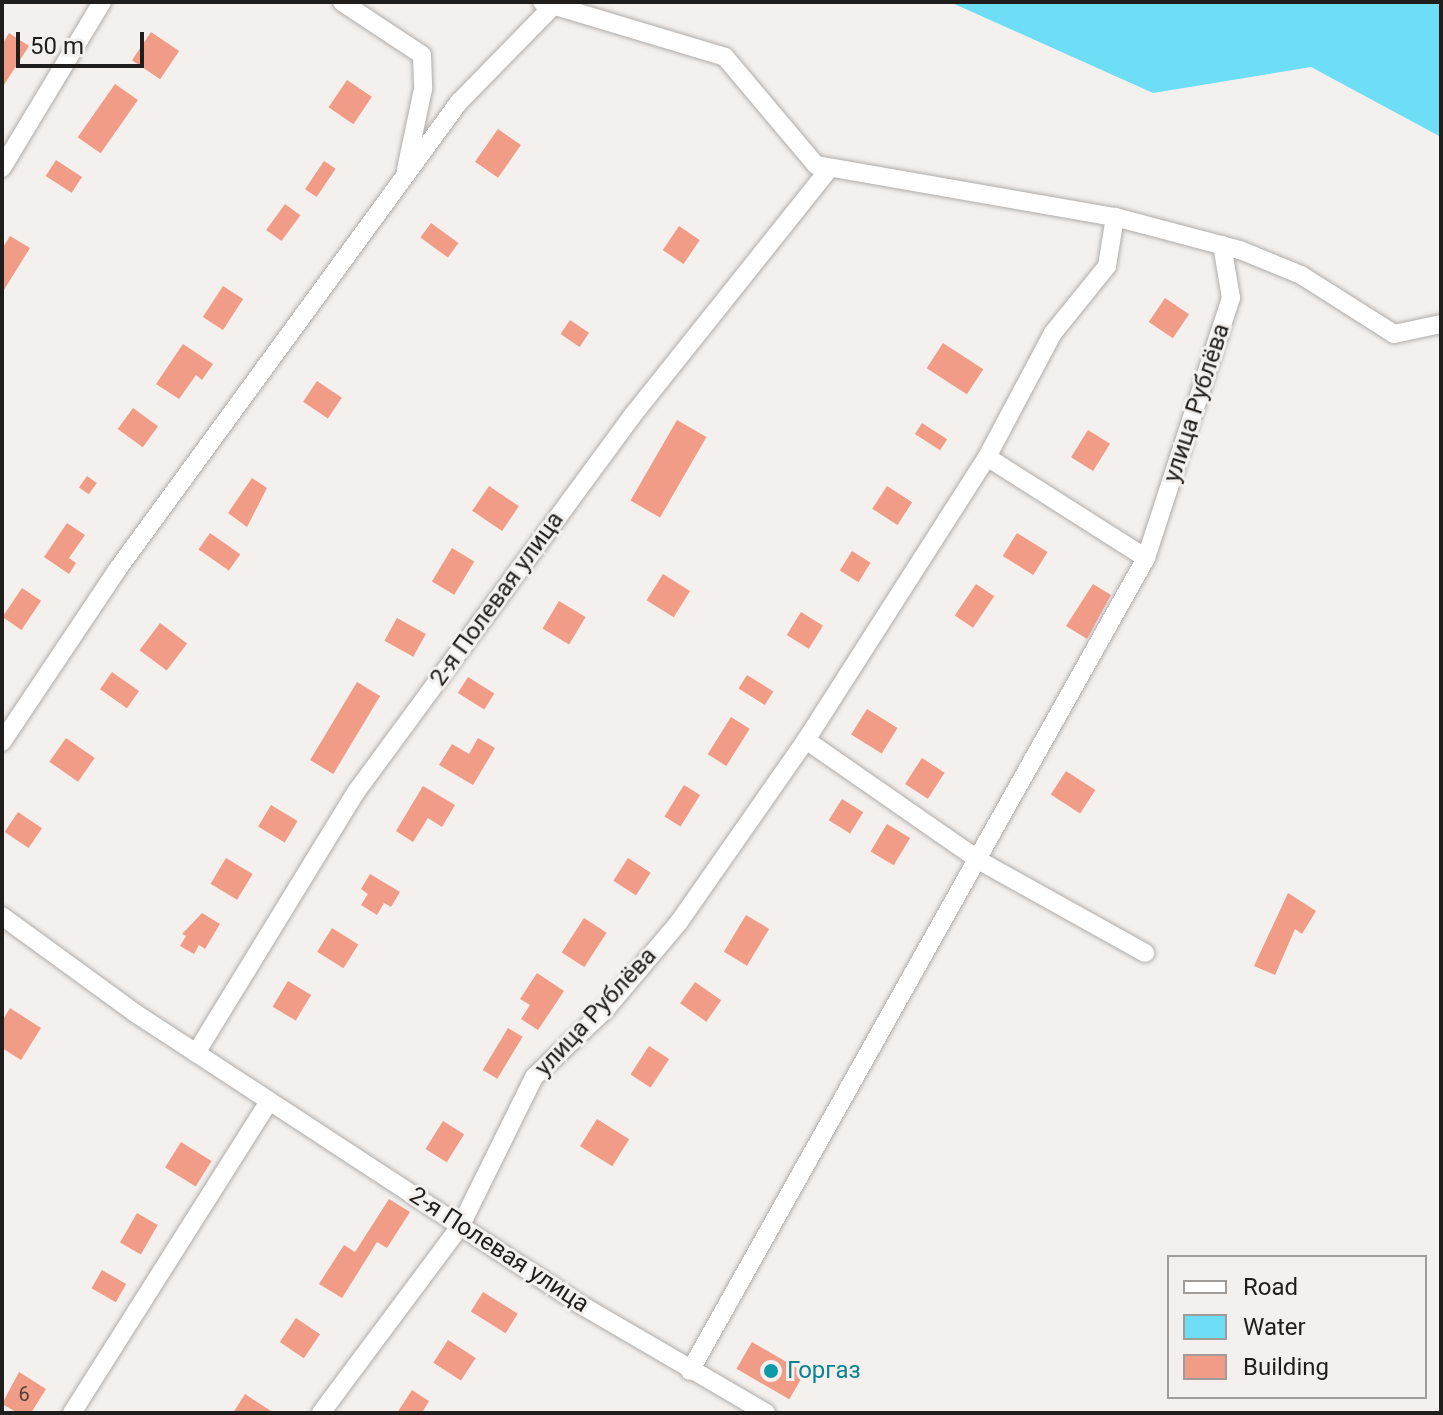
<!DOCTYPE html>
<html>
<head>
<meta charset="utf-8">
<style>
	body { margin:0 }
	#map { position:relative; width:1443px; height:1415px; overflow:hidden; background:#f4f0ee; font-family:Roboto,sans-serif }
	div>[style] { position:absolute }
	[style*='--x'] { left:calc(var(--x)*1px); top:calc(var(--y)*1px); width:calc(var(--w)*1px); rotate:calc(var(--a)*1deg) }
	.water>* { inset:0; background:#6eddf6 }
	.building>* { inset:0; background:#f19c87; transform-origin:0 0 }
	.roads { filter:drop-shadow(0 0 2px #afaca9) drop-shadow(0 0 2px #afaca9) }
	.minor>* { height:18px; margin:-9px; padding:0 9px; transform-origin:9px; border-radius:9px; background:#fff }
	.dots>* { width:22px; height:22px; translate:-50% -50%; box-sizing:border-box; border:4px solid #f4f0ee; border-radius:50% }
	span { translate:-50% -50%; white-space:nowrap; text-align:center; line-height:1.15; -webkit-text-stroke:6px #f4f0ee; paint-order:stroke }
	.number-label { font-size:20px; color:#543e38 }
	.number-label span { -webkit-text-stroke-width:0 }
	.street-label { font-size:24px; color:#201e1d }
	.culture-label { font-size:24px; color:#0d838f }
	.left { translate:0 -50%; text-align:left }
	.frame { position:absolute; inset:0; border:4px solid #201e1d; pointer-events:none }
	.legend { position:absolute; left:1167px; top:1255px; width:260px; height:144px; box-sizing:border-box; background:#f4f0ee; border:2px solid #9f9c9a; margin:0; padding:10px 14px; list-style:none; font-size:24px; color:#201e1d }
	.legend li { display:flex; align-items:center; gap:16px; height:40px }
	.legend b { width:40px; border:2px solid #9f9c9a }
	.scale { position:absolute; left:16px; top:32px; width:128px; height:36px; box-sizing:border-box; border:4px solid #201e1d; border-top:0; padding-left:10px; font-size:24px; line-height:28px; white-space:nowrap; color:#201e1d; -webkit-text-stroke:6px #f4f0ee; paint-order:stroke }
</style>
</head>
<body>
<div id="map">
	<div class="water">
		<i style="clip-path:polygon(950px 2px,1441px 2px,1441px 137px,1311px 67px,1153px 93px)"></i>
	</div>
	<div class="building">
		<i style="left:151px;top:32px;width:34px;height:34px;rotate:34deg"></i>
		<i style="clip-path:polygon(9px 33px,29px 46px,2px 88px,2px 45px)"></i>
		<i style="left:347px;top:80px;width:30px;height:33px;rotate:34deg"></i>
		<i style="left:115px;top:84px;width:28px;height:65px;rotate:35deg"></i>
		<i style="left:498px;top:129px;width:28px;height:40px;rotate:35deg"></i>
		<i style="left:56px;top:160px;width:31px;height:19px;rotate:33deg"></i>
		<i style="left:324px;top:161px;width:14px;height:34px;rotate:34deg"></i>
		<i style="left:285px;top:204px;width:19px;height:32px;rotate:36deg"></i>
		<i style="left:431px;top:223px;width:34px;height:18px;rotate:36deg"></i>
		<i style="left:679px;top:226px;width:25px;height:29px;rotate:34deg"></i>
		<i style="clip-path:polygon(10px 236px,30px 248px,2px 293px,2px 249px)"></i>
		<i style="left:223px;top:286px;width:24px;height:37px;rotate:33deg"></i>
		<i style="left:1165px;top:298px;width:29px;height:29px;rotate:34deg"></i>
		<i style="left:570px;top:320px;width:23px;height:17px;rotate:34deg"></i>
		<i style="left:943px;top:343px;width:48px;height:30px;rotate:33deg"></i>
		<i style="clip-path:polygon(183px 344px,213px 364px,202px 380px,196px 375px,179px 399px,156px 384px)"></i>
		<i style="left:317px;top:381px;width:30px;height:25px;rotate:34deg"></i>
		<i style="left:133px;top:408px;width:31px;height:26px;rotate:36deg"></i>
		<i style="left:677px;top:420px;width:34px;height:93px;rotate:30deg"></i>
		<i style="left:922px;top:423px;width:30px;height:13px;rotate:33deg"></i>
		<i style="left:1088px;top:430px;width:26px;height:32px;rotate:32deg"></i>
		<i style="left:87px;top:476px;width:12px;height:14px;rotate:35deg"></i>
		<i style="clip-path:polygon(252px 478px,267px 488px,247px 527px,228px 513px)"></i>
		<i style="left:489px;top:486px;width:36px;height:30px;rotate:34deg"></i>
		<i style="left:887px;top:486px;width:30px;height:27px;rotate:33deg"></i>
		<i style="clip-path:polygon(67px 523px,85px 535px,69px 558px,76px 563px,69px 574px,44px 557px)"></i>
		<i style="left:210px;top:533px;width:37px;height:20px;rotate:35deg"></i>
		<i style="left:1017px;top:533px;width:36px;height:27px;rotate:32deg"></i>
		<i style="left:452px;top:548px;width:26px;height:39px;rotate:31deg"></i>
		<i style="left:852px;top:551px;width:22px;height:23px;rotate:32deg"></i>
		<i style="left:663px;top:574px;width:32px;height:31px;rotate:32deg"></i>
		<i style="left:976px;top:584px;width:22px;height:38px;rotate:34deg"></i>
		<i style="clip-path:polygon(1093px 584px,1111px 595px,1087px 639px,1066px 626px)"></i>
		<i style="left:22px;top:588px;width:23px;height:35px;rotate:34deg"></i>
		<i style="left:559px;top:601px;width:31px;height:32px;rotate:31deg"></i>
		<i style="left:801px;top:612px;width:26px;height:27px;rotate:32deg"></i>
		<i style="left:397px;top:618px;width:33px;height:26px;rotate:29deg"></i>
		<i style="left:160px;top:623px;width:34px;height:34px;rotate:37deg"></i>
		<i style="left:112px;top:672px;width:33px;height:21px;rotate:35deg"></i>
		<i style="left:747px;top:675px;width:31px;height:16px;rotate:32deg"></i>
		<i style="left:468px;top:677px;width:31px;height:19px;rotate:32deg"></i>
		<i style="left:357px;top:682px;width:27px;height:91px;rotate:31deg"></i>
		<i style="left:867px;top:709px;width:36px;height:30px;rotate:32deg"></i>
		<i style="left:731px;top:717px;width:22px;height:44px;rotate:32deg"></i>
		<i style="left:66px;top:738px;width:35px;height:29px;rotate:35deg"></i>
		<i style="clip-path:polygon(478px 738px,495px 748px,473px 785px,439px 765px,452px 744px,469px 754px)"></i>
		<i style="left:922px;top:758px;width:27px;height:31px;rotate:33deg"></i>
		<i style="left:1066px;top:771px;width:35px;height:28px;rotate:33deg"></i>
		<i style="left:684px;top:785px;width:19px;height:37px;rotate:32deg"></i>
		<i style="clip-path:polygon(423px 786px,455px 805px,442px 827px,428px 818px,413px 842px,396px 831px)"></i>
		<i style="left:842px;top:799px;width:25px;height:25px;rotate:32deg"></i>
		<i style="left:271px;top:805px;width:31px;height:25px;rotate:31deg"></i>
		<i style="left:18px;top:812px;width:29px;height:24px;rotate:34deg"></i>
		<i style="left:887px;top:824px;width:27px;height:32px;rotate:31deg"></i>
		<i style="left:226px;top:858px;width:31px;height:30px;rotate:31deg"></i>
		<i style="left:628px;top:858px;width:27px;height:27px;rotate:33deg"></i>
		<i style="clip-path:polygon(370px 874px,400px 892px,391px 907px,384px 903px,377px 915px,361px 905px,368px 894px,361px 889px)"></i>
		<i style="clip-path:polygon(1288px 893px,1316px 911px,1302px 934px,1295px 929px,1275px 975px,1254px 966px)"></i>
		<i style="clip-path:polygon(202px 913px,220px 924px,205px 949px,199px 945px,194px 954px,180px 946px,186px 936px,182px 934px)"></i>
		<i style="left:746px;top:915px;width:27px;height:43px;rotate:31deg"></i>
		<i style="left:584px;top:918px;width:27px;height:41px;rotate:33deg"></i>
		<i style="left:332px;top:928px;width:31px;height:28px;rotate:32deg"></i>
		<i style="clip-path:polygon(537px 973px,564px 991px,538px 1030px,521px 1019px,530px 1005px,520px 999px)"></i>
		<i style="left:288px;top:981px;width:27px;height:30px;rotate:31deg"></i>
		<i style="left:695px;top:982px;width:32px;height:26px;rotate:35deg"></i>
		<i style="clip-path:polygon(10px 1008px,41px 1028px,21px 1060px,2px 1048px,2px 1021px)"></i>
		<i style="left:508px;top:1028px;width:17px;height:49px;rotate:31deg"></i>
		<i style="left:649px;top:1046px;width:24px;height:34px;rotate:33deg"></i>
		<i style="left:597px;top:1119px;width:38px;height:32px;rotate:32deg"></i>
		<i style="left:443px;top:1121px;width:25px;height:33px;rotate:32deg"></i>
		<i style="left:181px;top:1142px;width:36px;height:30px;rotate:32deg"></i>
		<i style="clip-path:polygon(389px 1199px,410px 1212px,387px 1248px,377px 1242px,342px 1298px,319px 1284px,344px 1245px,355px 1252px)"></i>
		<i style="left:137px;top:1213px;width:24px;height:34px;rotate:30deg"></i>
		<i style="left:102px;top:1270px;width:28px;height:21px;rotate:30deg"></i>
		<i style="left:483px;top:1292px;width:41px;height:23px;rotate:32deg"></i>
		<i style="left:296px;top:1318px;width:29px;height:29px;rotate:34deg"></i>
		<i style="left:448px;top:1340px;width:33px;height:27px;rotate:33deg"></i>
		<i style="left:752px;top:1342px;width:61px;height:31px;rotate:30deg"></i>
		<i style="clip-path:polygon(19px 1372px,46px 1389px,31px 1413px,18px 1413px,2px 1404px)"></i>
		<i style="clip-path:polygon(412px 1390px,429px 1401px,422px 1413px,397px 1413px)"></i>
		<i style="clip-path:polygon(245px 1394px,274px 1413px,233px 1413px)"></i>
	</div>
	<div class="roads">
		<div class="minor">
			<i style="--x:342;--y:2;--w:96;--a:33.5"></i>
			<i style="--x:422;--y:55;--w:34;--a:88"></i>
			<i style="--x:423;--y:89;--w:83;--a:101.9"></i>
			<i style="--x:542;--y:2;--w:191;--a:16.7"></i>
			<i style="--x:725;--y:57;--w:141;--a:49.9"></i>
			<i style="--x:816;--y:165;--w:303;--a:9.9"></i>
			<i style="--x:1115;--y:217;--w:129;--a:14.8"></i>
			<i style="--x:1240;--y:250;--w:66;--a:22.3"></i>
			<i style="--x:1301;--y:275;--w:110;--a:32.4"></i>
			<i style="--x:1394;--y:334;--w:48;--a:-12"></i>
			<i style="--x:2;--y:168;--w:194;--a:-58.9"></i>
			<i style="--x:1146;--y:558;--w:274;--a:-71.9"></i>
			<i style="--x:1231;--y:298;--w:54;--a:-99.6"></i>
			<i style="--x:806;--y:740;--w:212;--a:34.8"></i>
			<i style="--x:980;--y:861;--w:189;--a:29.1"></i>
			<i style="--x:2;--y:742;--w:207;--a:-56.2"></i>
			<i style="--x:117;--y:570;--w:580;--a:-53.84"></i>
			<i style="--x:459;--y:102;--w:134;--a:-45.6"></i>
			<i style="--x:2;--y:916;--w:165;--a:36.1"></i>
			<i style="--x:135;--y:1013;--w:529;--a:33.21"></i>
			<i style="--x:578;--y:1303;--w:218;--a:30.3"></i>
			<i style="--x:196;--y:1053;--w:306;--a:-58.5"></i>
			<i style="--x:356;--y:792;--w:466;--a:-53.7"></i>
			<i style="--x:632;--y:416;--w:317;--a:-51.4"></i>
			<i style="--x:690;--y:1371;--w:932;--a:-60.71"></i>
			<i style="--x:1146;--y:558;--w:188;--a:-147.6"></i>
			<i style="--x:72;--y:1413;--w:369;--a:-57.7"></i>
			<i style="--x:321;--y:1413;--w:234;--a:-53.3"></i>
			<i style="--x:461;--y:1225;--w:165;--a:-63.7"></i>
			<i style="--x:534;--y:1077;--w:98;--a:-43.3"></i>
			<i style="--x:605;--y:1010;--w:115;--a:-49.9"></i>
			<i style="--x:679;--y:922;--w:222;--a:-55.1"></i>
			<i style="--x:806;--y:740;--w:336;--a:-57.4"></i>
			<i style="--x:987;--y:457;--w:140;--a:-62"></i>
			<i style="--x:1053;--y:333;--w:86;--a:-51.1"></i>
			<i style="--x:1107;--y:266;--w:50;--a:-80.7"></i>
		</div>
	</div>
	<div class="dots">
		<i style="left:771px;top:1371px;background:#0f9aa8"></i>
	</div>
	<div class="number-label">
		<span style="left:24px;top:1394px">6</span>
	</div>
	<div class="street-label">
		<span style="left:1197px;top:403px;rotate:-72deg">улица Рублёва</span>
		<span style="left:497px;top:599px;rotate:-54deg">2-я Полевая улица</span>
		<span style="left:596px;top:1012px;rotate:-47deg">улица Рублёва</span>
		<span style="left:499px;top:1250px;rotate:33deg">2-я Полевая улица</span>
	</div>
	<div class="culture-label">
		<span class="left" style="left:787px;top:1371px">Горгаз</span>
	</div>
	<div class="frame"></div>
	<ul class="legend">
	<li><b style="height:10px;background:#fff"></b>Road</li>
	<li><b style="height:22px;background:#6eddf6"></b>Water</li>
	<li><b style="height:22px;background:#f19c87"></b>Building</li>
	</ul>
	<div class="scale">50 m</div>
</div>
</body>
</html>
